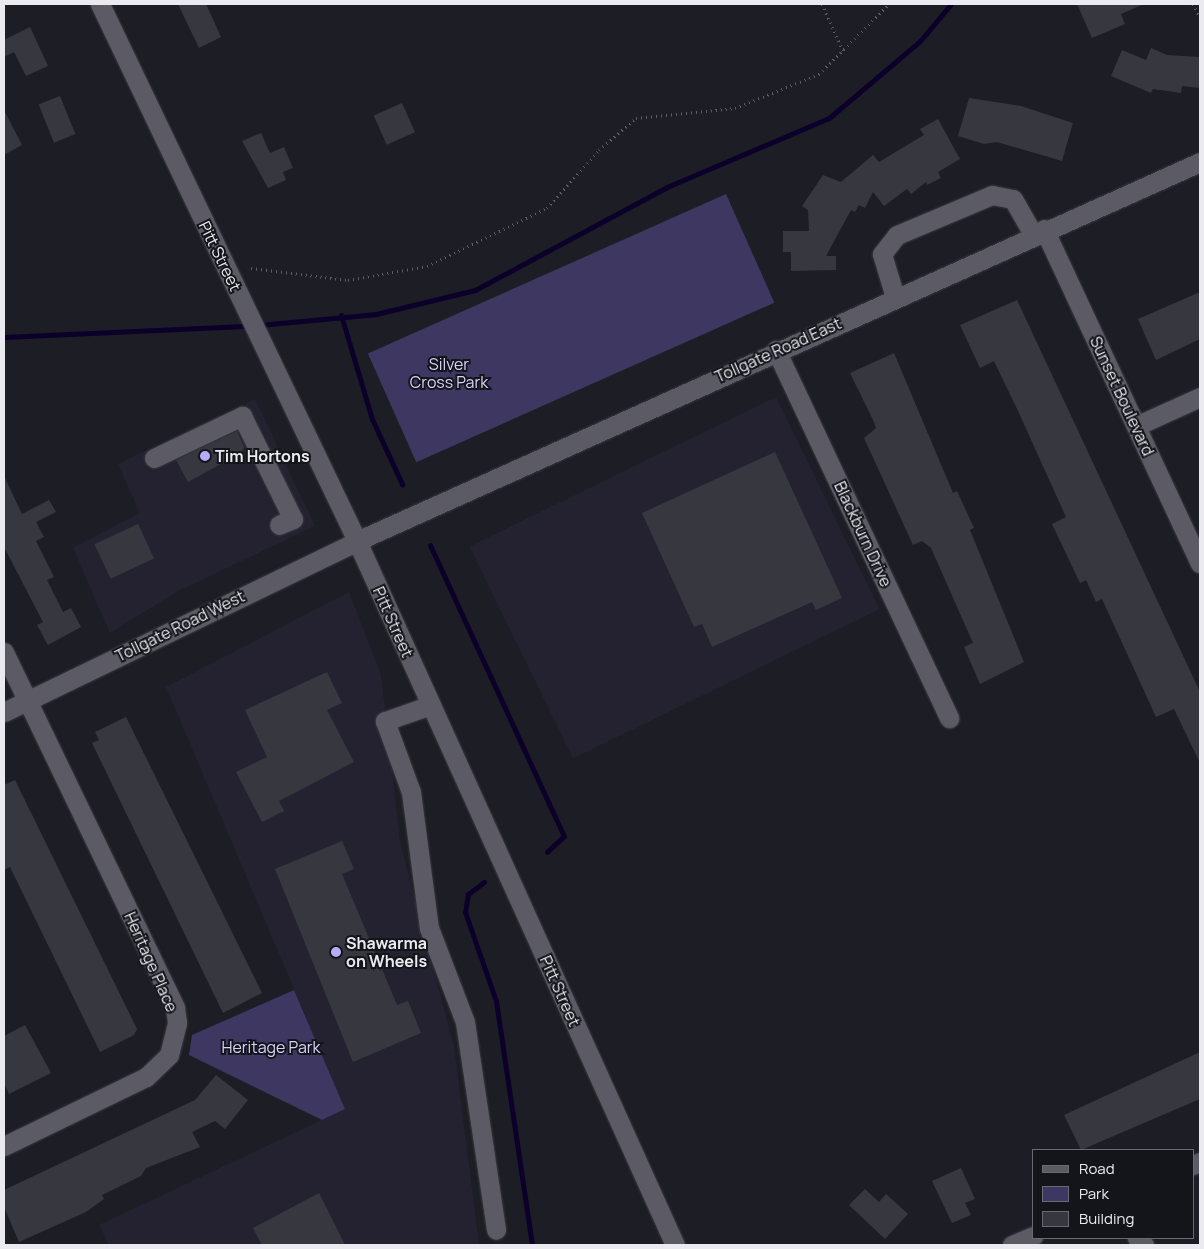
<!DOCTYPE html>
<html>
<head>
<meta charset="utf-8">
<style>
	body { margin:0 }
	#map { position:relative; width:1204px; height:1249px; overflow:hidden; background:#1d1d25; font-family:Manrope,sans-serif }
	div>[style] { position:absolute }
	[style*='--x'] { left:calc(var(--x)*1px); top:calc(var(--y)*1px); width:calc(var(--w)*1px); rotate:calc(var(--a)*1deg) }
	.built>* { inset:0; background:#242230; transform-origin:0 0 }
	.green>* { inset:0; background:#3d3762; transform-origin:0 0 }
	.stream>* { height:5px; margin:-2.5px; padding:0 2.5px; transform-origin:2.5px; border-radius:2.5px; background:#0c002a }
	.building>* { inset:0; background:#373740; transform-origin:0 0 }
	.path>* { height:3px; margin-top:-1.5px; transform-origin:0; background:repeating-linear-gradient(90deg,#5d5c64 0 1px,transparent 0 5px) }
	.roads { filter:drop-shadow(0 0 1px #3a3940) drop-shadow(0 0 1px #3a3940) }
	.minor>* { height:19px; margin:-9.5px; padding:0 9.5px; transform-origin:9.5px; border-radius:9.5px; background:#5c5b65 }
	.dots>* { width:14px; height:14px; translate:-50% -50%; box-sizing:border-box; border:2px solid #14141b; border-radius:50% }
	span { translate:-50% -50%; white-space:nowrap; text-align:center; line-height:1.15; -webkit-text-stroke:4px #14141b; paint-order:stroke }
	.street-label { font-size:16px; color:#ebeaf0 }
	.park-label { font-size:16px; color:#d6d3fb }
	.poi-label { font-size:16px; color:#ebeaf0; font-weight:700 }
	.left { translate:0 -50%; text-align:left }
	.frame { position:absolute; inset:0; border:5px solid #ebeaf0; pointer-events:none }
	.legend { position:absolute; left:1032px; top:1149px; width:162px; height:90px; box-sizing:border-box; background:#14141b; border:1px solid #6a6a70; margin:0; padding:6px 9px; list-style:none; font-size:15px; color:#ebeaf0 }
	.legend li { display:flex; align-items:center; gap:10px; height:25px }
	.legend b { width:25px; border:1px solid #6a6a70 }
</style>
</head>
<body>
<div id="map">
	<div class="built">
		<i style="left:776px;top:397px;width:236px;height:341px;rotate:64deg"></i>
		<i style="clip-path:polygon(255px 399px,315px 526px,178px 591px,110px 633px,73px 548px,140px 513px,118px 464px)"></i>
		<i style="clip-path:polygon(349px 592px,381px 675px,400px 842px,454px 1047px,479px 1245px,109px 1245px,99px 1225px,345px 1109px,166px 687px)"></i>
	</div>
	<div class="green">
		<i style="left:726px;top:194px;width:119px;height:392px;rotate:66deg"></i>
		<i style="clip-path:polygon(294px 990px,345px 1109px,322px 1120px,189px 1055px,192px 1035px)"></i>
	</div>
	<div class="stream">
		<i style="--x:341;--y:315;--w:109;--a:73.4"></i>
		<i style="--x:372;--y:419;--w:72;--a:65.2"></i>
		<i style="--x:259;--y:325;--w:118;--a:-5.4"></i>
		<i style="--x:376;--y:314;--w:102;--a:-13.6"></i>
		<i style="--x:475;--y:290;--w:218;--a:-28.2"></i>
		<i style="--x:667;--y:187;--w:176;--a:-23.1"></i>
		<i style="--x:829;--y:118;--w:119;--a:-40.2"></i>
		<i style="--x:920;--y:41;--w:48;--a:-50"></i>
		<i style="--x:4;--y:337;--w:246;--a:-2.6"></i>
		<i style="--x:430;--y:545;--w:320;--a:65.3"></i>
		<i style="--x:564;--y:836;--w:23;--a:137"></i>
		<i style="--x:484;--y:882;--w:20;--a:143"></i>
		<i style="--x:468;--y:894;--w:18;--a:99"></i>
		<i style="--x:465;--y:912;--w:94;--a:70.8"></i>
		<i style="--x:496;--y:1001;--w:247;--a:81.6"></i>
	</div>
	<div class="building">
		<i style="clip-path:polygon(178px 4px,206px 4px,221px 37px,199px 48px)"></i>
		<i style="clip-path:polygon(1077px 4px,1144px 4px,1121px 14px,1125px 24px,1092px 38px)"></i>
		<i style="clip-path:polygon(30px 27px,48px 66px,26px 76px,14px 52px,4px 57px,4px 40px)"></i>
		<i style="clip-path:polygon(1151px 48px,1167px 55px,1200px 57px,1200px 88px,1182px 86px,1181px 93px,1153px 89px,1151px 93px,1111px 76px,1122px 50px,1146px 60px)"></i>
		<i style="left:60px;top:96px;width:41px;height:23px;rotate:68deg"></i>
		<i style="clip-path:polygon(969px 98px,1021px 106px,1073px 123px,1062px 161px,997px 142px,984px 144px,958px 136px)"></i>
		<i style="left:402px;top:103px;width:32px;height:31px;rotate:66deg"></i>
		<i style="clip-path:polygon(4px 110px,22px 145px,4px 155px)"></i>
		<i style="clip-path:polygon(938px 119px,960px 159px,938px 172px,941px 178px,927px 185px,926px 182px,911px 194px,907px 189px,884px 206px,873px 192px,865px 208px,859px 205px,855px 212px,851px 210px,826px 256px,836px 256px,836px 270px,791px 271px,791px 252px,783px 252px,783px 231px,809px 231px,808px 210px,802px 206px,823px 175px,841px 182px,873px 155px,879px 162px,924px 135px,920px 129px)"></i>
		<i style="clip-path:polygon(261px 133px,270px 153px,284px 147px,293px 168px,283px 172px,286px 180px,268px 188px,242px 141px)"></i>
		<i style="clip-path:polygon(1200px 292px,1200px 339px,1156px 360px,1138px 319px)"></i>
		<i style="clip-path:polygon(1017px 300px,1200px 692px,1200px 763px,1174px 709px,1156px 717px,1102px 599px,1096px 602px,1086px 580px,1080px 583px,1052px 524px,1066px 517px,1018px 411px,994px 361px,980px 368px,960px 325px)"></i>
		<i style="clip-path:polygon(894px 353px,953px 493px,957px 491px,974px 528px,970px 530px,1024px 662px,980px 684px,964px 647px,973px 643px,931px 548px,922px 541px,913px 545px,864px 438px,876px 428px,874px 422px,850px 373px)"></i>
		<i style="clip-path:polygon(237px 431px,244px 447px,241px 453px,188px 482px,176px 460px)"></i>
		<i style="clip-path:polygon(775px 452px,842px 598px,816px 610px,812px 602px,712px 647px,702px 624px,694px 627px,642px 513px)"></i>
		<i style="clip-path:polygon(4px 476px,22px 514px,49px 500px,56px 512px,36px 522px,44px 537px,36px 541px,54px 577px,47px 580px,63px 612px,71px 608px,81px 627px,48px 645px,37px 625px,43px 622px,4px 547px)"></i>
		<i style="left:138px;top:524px;width:38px;height:48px;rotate:65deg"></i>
		<i style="clip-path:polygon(327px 672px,342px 703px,327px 710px,354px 762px,279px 801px,284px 811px,262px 822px,236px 772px,267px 757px,245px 710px)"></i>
		<i style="clip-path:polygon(126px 717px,262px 993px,223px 1013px,92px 743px,99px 740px,95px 732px)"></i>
		<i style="clip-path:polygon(15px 780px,137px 1029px,134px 1035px,100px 1052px,10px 867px,4px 870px,4px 785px)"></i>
		<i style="clip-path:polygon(342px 841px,354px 869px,342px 874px,397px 1005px,408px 1001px,421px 1033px,353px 1062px,275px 869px)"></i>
		<i style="clip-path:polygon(25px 1025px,51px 1073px,9px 1094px,4px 1083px,4px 1036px)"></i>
		<i style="clip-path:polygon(1200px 1052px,1200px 1099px,1081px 1150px,1064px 1115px)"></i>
		<i style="clip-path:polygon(216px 1075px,248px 1100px,225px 1129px,215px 1121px,192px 1132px,200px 1147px,146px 1168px,141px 1176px,102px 1195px,104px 1199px,86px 1212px,19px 1242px,4px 1207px,4px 1190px,195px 1100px)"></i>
		<i style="clip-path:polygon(961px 1168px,975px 1199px,965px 1203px,971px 1215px,952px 1223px,932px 1181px)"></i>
		<i style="clip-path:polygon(865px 1189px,879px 1202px,886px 1194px,908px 1214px,885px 1239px,849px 1205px)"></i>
		<i style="clip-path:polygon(319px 1193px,345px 1245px,262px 1245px,253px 1228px)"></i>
	</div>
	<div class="path">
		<i style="--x:822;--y:4;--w:51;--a:65.9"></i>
		<i style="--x:1193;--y:4;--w:16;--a:63"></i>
		<i style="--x:251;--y:268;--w:98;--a:7.1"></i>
		<i style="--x:348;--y:280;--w:80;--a:-10"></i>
		<i style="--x:427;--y:266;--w:133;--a:-25.8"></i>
		<i style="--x:547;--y:208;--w:78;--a:-48.1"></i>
		<i style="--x:599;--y:150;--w:49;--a:-40.9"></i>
		<i style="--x:636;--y:118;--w:100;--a:-5.8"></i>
		<i style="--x:735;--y:108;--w:91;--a:-22"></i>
		<i style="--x:819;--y:74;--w:99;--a:-45"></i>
	</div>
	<div class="roads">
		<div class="minor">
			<i style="--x:100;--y:4;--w:595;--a:64.42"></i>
			<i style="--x:357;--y:541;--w:772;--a:65.69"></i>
			<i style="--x:1044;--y:229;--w:369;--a:65"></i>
			<i style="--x:895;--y:297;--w:45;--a:-106.8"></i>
			<i style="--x:882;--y:254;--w:24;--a:-52"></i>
			<i style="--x:897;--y:235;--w:103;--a:-22.8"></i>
			<i style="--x:992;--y:195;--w:21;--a:11"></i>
			<i style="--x:1013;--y:199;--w:40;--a:60.3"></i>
			<i style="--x:776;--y:350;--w:407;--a:64.8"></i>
			<i style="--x:1136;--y:426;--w:70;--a:-24.4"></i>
			<i style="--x:154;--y:458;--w:98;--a:-25.5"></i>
			<i style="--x:242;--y:416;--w:115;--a:63.7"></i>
			<i style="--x:293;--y:519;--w:15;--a:157"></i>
			<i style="--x:4;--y:652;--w:395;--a:64.3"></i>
			<i style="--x:175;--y:1008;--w:15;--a:82"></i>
			<i style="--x:177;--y:1023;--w:33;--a:104"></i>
			<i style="--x:169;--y:1055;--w:32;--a:136"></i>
			<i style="--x:146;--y:1077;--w:158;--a:154.1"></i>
			<i style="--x:431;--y:705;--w:49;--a:160.8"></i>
			<i style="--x:385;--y:721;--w:76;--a:69.9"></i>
			<i style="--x:411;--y:792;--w:137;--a:82.5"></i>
			<i style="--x:429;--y:928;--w:101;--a:69"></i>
			<i style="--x:465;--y:1022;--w:210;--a:81.5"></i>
			<i style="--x:4;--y:712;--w:392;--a:-25.8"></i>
			<i style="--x:357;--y:541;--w:924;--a:-24.21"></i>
			<i style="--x:1193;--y:1165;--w:8;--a:-23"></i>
			<i style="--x:1137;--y:1238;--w:10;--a:45"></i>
			<i style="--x:1012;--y:1245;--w:23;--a:-23"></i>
		</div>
	</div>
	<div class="dots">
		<i style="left:205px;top:456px;background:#b5acf9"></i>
		<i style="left:336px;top:952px;background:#b5acf9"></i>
	</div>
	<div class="street-label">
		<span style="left:220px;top:256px;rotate:64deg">Pitt Street</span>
		<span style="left:778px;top:350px;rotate:-24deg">Tollgate Road East</span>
		<span style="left:1122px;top:396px;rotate:65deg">Sunset Boulevard</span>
		<span style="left:863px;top:534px;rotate:65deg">Blackburn Drive</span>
		<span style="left:393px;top:622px;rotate:66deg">Pitt Street</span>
		<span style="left:180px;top:626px;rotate:-26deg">Tollgate Road West</span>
		<span style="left:151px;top:962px;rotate:66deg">Heritage Place</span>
		<span style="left:560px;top:991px;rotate:66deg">Pitt Street</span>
	</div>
	<div class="park-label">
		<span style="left:449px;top:373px">Silver<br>Cross Park</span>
		<span style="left:271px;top:1047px">Heritage Park</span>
	</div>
	<div class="poi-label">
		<span class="left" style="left:215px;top:456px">Tim Hortons</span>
		<span class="left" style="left:346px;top:952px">Shawarma<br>on Wheels</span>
	</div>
	<div class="frame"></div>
	<ul class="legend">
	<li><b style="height:6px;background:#5c5b65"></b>Road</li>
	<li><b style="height:14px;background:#3d3762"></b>Park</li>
	<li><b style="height:14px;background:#373740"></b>Building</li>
	</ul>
</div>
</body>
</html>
